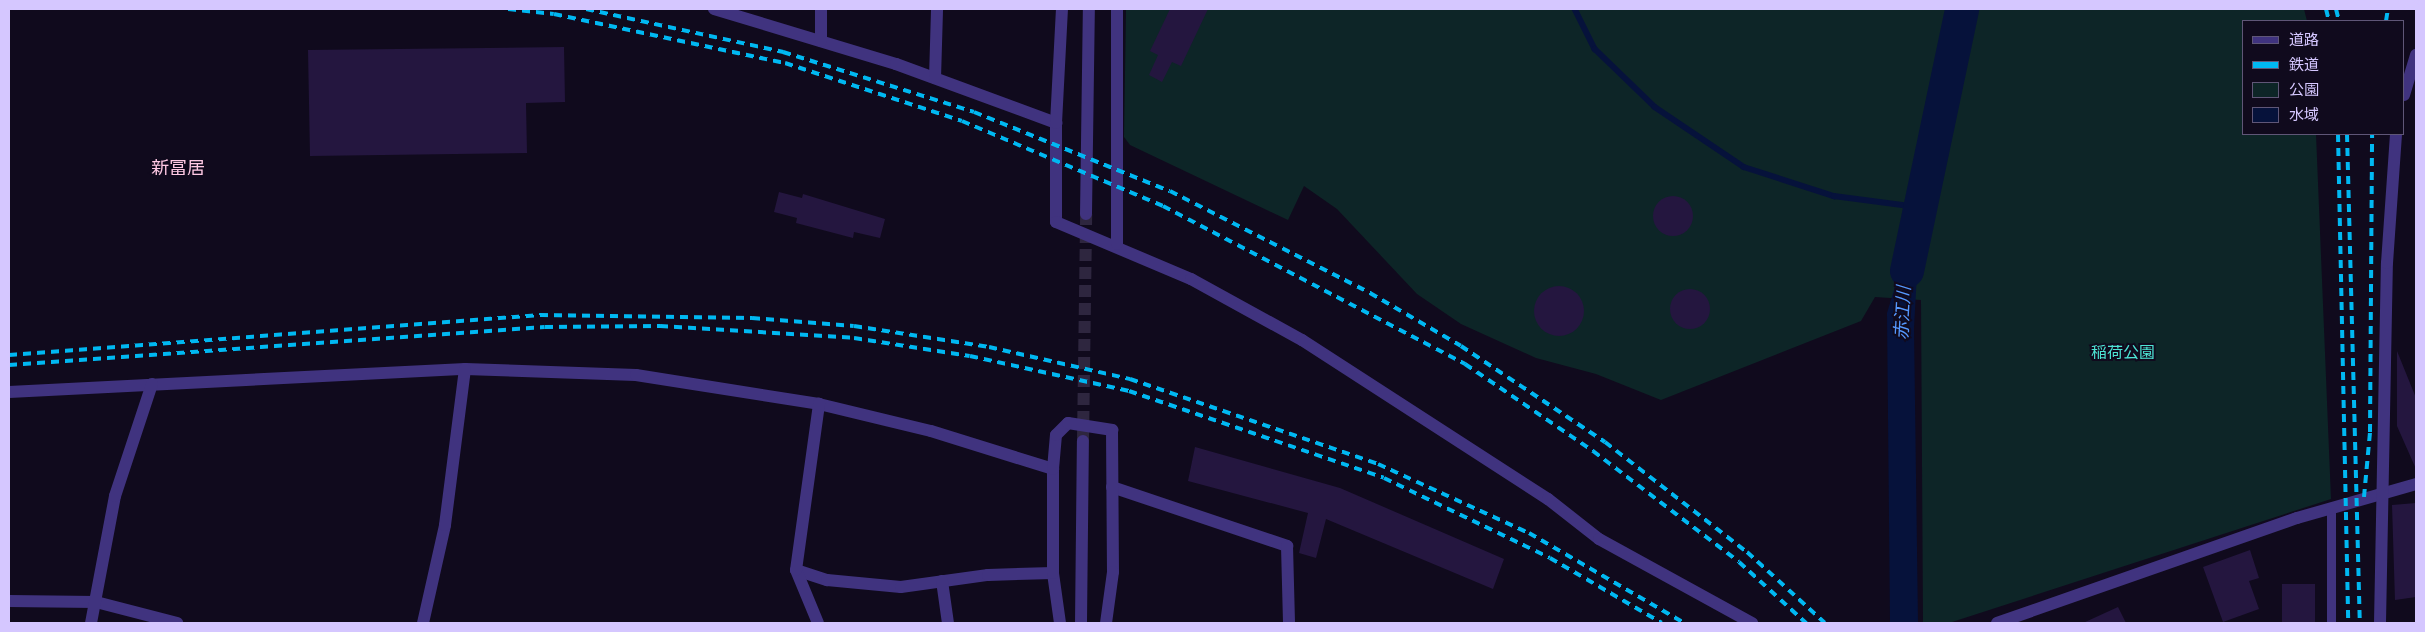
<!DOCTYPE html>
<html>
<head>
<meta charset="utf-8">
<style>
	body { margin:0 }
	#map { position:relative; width:2425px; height:632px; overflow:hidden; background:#100a1d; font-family:Overpass,"Noto Sans JP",sans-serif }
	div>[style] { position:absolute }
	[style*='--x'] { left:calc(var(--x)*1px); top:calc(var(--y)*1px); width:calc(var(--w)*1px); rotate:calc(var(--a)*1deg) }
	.green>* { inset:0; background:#0d2527 }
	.water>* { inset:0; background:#06123b }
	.stream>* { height:5.5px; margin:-2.75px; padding:0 2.75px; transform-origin:2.75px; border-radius:2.75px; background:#06123b }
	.river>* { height:34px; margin:-17px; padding:0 17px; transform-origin:17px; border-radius:17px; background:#06123b }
	.building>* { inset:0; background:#24163f; transform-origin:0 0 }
	.round { border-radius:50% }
	.tertiary-tunnel>* { height:12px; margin-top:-6px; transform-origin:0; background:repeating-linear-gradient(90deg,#2e263f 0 12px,transparent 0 18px) }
	.service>* { height:9px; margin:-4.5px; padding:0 4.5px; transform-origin:4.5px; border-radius:4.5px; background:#40337f }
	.minor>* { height:12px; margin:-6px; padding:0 6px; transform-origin:6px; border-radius:6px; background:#40337f }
	.tertiary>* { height:12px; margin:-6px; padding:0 6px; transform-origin:6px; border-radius:6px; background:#40337f }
	.rail>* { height:4px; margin-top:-2px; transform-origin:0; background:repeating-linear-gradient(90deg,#00b8f2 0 8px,transparent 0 14px) }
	span { translate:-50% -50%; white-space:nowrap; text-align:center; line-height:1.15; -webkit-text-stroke:4px #100a1d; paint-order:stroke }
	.park-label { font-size:16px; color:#4de4d4 }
	.neighbourhood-label { font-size:18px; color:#ffc9e4 }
	.water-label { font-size:18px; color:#5598ff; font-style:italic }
	.frame { position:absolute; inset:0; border:10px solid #d5c7ff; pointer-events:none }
	.legend { position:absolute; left:2242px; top:20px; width:162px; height:115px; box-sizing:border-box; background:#100a1d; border:1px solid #5f5677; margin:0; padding:6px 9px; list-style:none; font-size:15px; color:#d5c7ff }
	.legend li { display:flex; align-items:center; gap:10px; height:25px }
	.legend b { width:25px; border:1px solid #5f5677 }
</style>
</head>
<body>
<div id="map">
	<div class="green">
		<i style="clip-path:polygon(1126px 9px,2304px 9px,2307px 21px,2244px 21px,2244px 134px,2316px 134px,2331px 499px,1949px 623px,1923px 623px,1921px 300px,1875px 297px,1861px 321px,1661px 400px,1596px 374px,1536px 358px,1461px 324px,1417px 294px,1337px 209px,1304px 186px,1288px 220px,1130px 145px,1124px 137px)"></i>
	</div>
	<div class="water">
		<i style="clip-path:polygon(1921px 201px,1914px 328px,1918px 623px,1890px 623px,1887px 313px)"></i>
	</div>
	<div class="stream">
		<i style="--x:1575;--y:9;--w:45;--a:63.4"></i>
		<i style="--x:1595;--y:49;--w:83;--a:44"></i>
		<i style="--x:1655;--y:107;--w:107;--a:34"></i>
		<i style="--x:1744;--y:167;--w:95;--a:17.9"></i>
		<i style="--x:1834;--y:196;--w:84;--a:7.5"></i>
	</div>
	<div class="river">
		<i style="--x:1907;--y:271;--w:268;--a:-78.1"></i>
	</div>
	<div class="building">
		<i style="clip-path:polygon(1170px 9px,1208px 9px,1181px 66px,1172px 62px,1162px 82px,1149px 75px,1158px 55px,1150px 51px)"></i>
		<i style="clip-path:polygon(564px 47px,565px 102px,526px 103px,527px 153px,310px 156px,308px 50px)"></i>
		<i style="clip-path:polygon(779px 192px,802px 198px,803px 194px,885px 219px,880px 238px,854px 232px,853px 238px,796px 223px,797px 218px,774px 212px)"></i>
		<i class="round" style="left:1653px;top:196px;width:40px;height:40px"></i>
		<i class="round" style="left:1534px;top:286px;width:50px;height:50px"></i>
		<i class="round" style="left:1670px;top:289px;width:40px;height:40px"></i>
		<i style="clip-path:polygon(2397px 351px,2416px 398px,2416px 469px,2397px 426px)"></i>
		<i style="clip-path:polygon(1195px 447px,1340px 488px,1504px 559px,1493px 589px,1326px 519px,1316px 558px,1299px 553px,1308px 513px,1188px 481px)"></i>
		<i style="clip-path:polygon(2416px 503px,2416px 597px,2395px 600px,2392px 505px)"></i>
		<i style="clip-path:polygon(2250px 550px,2259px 578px,2249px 581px,2259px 609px,2223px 622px,2203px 567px)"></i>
		<i style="left:2282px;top:584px;width:33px;height:39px"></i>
		<i style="clip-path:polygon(2118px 607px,2126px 623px,2083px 623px)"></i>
	</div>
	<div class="tertiary-tunnel">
		<i style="--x:1083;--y:441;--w:227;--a:-89.2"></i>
	</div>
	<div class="service">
		<i style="--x:2331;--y:623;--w:114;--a:-90"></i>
	</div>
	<div class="minor">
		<i style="--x:714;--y:9;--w:190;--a:16.8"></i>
		<i style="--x:896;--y:64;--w:171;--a:20.2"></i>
		<i style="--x:1056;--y:123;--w:99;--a:90"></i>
		<i style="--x:1056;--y:222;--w:147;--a:22.9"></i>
		<i style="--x:1191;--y:279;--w:127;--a:28.8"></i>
		<i style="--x:1302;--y:340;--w:293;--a:32.9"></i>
		<i style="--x:1548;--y:499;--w:65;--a:38.1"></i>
		<i style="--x:1599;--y:539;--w:175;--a:28.8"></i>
		<i style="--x:1117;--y:9;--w:235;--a:90"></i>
		<i style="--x:821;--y:41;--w:32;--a:-90"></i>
		<i style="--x:935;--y:78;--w:69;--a:-88.3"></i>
		<i style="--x:2404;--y:95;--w:42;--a:-73.3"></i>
		<i style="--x:1056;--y:123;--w:114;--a:-87"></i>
		<i style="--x:9;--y:392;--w:457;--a:-2.9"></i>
		<i style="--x:465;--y:369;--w:171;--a:2"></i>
		<i style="--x:636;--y:375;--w:185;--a:9"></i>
		<i style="--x:819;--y:404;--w:115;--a:13.6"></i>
		<i style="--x:931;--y:431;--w:128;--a:17.3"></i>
		<i style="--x:1112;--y:487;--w:185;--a:18.6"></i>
		<i style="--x:1287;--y:546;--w:77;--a:88.5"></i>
		<i style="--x:796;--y:570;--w:33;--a:18"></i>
		<i style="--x:827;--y:580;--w:74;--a:5.4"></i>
		<i style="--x:901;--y:587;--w:88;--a:-7.9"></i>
		<i style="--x:988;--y:575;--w:65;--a:-1.8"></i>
		<i style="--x:942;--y:581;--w:42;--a:81.9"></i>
		<i style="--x:9;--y:601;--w:87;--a:0.7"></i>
		<i style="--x:96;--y:602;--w:84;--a:14.5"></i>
		<i style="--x:91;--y:623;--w:129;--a:-79.3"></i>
		<i style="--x:115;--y:496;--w:118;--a:-71.7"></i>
		<i style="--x:423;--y:623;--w:100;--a:-77.3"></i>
		<i style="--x:445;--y:525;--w:157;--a:-82.7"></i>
		<i style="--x:818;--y:623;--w:57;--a:-112.5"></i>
		<i style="--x:796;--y:570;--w:168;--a:-82.1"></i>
		<i style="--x:1060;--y:623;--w:50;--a:-98"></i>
		<i style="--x:1053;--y:573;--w:104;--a:-90"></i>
		<i style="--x:1053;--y:469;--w:34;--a:-85"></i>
		<i style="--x:1056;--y:435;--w:17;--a:-45"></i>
		<i style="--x:1068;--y:423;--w:45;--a:9"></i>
		<i style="--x:1112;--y:430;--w:142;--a:89.6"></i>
		<i style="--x:1113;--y:572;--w:51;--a:97.8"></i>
		<i style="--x:1997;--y:623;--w:318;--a:-19.3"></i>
		<i style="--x:2297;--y:518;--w:124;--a:-15.9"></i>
		<i style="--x:2380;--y:623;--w:360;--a:-88.9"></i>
		<i style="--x:2387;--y:263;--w:129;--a:-86"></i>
	</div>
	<div class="tertiary">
		<i style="--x:1086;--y:214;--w:205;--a:-89.2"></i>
		<i style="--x:1081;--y:623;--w:182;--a:-89.4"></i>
	</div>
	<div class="rail">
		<i style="--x:508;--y:9;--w:46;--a:6.2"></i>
		<i style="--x:554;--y:14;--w:236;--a:12"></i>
		<i style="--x:785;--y:63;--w:186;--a:18.1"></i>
		<i style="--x:962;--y:121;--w:218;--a:22.9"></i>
		<i style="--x:1163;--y:206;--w:341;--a:27.6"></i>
		<i style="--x:1465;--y:364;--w:155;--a:34.2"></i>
		<i style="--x:1593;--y:451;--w:183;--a:37.2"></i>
		<i style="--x:1739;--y:562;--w:91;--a:42.3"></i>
		<i style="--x:586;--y:9;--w:202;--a:12.3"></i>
		<i style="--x:783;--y:52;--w:200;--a:17.4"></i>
		<i style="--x:974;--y:112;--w:211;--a:22"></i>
		<i style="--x:1170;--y:191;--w:225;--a:27"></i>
		<i style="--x:1370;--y:293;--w:105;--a:30.2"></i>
		<i style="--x:1461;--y:346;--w:173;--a:33.7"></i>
		<i style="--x:1605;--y:442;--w:180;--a:37.8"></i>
		<i style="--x:1747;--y:552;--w:105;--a:42.3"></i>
		<i style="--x:2326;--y:9;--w:12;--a:76"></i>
		<i style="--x:2336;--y:9;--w:12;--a:76"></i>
		<i style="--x:2386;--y:21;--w:12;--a:-81"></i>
		<i style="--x:2338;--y:134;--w:489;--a:88.8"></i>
		<i style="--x:2347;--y:134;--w:489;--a:88.5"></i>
		<i style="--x:9;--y:355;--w:533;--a:-4.31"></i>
		<i style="--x:540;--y:315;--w:212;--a:0.8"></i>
		<i style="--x:752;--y:318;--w:102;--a:4.5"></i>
		<i style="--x:854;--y:326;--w:137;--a:8.8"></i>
		<i style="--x:989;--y:347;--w:145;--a:12.8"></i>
		<i style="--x:1130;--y:379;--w:262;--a:18.9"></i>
		<i style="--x:1378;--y:464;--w:166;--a:24.6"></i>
		<i style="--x:1529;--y:533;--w:179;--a:30.1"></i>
		<i style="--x:9;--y:365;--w:537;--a:-4.06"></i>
		<i style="--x:545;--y:327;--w:115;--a:-0.5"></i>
		<i style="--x:660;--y:326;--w:194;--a:3.5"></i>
		<i style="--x:854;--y:338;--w:117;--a:8.8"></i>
		<i style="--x:970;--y:356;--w:163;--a:12.4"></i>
		<i style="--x:1129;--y:391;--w:269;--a:18.8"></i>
		<i style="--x:1384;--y:478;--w:184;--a:25.7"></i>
		<i style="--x:1550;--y:558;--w:129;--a:30.1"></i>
		<i style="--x:2364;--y:497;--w:65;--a:-84.7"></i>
		<i style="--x:2370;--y:432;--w:298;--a:-89.6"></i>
	</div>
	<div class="park-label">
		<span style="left:2123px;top:354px">稲荷公園</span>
	</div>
	<div class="neighbourhood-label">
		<span style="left:178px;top:170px">新冨居</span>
	</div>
	<div class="water-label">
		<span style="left:1905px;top:313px;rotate:-87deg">赤江川</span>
	</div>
	<div class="frame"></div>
	<ul class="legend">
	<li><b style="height:6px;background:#40337f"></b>道路</li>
	<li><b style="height:6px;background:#00b8f2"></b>鉄道</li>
	<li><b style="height:14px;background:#0d2527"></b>公園</li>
	<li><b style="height:14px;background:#06123b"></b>水域</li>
	</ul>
</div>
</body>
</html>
